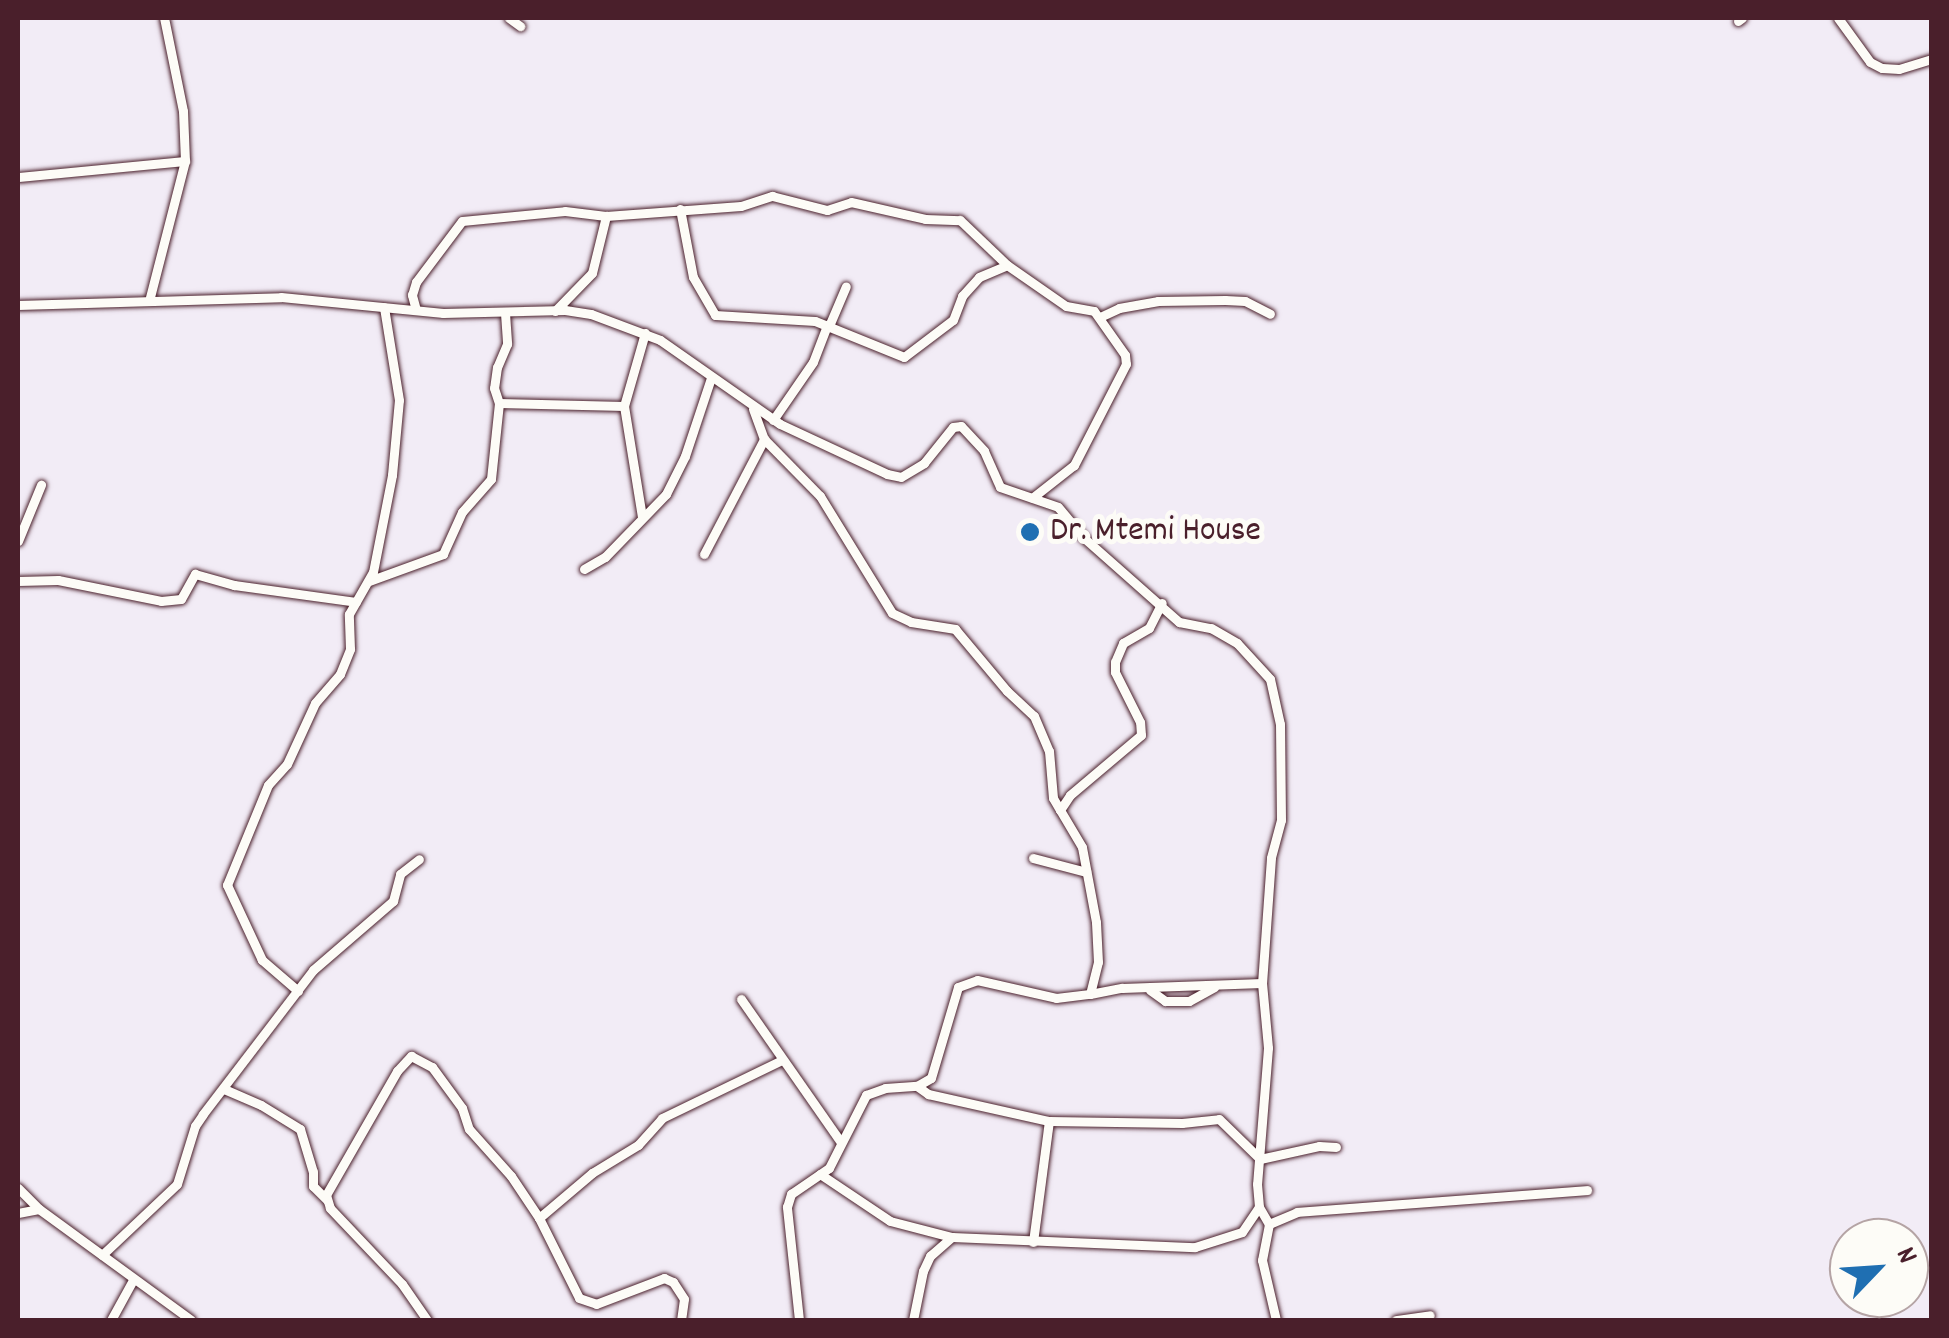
<!DOCTYPE html>
<html>
<head>
<meta charset="utf-8">
<style>
	body { margin:0 }
	#map { position:relative; width:1949px; height:1338px; overflow:hidden; background:#f2ecf6; font-family:Dekko,sans-serif }
	div>[style] { position:absolute }
	[style*='--x'] { left:calc(var(--x)*1px); top:calc(var(--y)*1px); width:calc(var(--w)*1px); rotate:calc(var(--a)*1deg) }
	.roads { filter:drop-shadow(0 0 2px #4a1f2b) drop-shadow(0 0 2px #4a1f2b) }
	.street>* { height:9px; margin:-4.5px; padding:0 4.5px; transform-origin:4.5px; border-radius:4.5px; background:#fdfcf7 }
	.dots>* { width:28px; height:28px; translate:-50% -50%; box-sizing:border-box; border:5px solid #fdfcf7; border-radius:50% }
	span { translate:-50% -50%; white-space:nowrap; text-align:center; line-height:1.15; -webkit-text-stroke:10px #fdfcf7; paint-order:stroke }
	.poi-label { font-size:35px; color:#4a1f2b }
	.left { translate:0 -50%; text-align:left }
	.frame { position:absolute; inset:0; border:20px solid #4a1f2b; pointer-events:none }
	.north { position:absolute; left:1829px; top:1218px; width:100px; height:100px; box-sizing:border-box; background:#fdfcf7; border:2px solid #b5a4a5; border-radius:50%; rotate:65deg; font-size:28px; font-weight:700; line-height:40px; text-align:center; color:#4a1f2b }
	.north::after { content:''; display:block; margin:auto; width:35px; height:45px; background:#1f6fb2; clip-path:polygon(50% 0,100% 100%,50% 72%,0 100%) }
</style>
</head>
<body>
<div id="map">
	<div class="roads">
		<div class="street">
			<i style="--x:509;--y:18;--w:14;--a:36"></i>
			<i style="--x:1838;--y:18;--w:54;--a:54"></i>
			<i style="--x:1870;--y:62;--w:13;--a:27"></i>
			<i style="--x:1882;--y:68;--w:17;--a:3"></i>
			<i style="--x:1899;--y:69;--w:34;--a:-17"></i>
			<i style="--x:1738;--y:21;--w:5;--a:-37"></i>
			<i style="--x:18;--y:177;--w:168;--a:-5.5"></i>
			<i style="--x:680;--y:209;--w:69;--a:79.2"></i>
			<i style="--x:693;--y:277;--w:44;--a:59.9"></i>
			<i style="--x:715;--y:315;--w:100;--a:3.4"></i>
			<i style="--x:815;--y:321;--w:96;--a:22"></i>
			<i style="--x:904;--y:357;--w:61;--a:-37.1"></i>
			<i style="--x:953;--y:320;--w:26;--a:-69"></i>
			<i style="--x:962;--y:296;--w:25;--a:-48"></i>
			<i style="--x:979;--y:277;--w:30;--a:-23"></i>
			<i style="--x:1007;--y:265;--w:72;--a:34.8"></i>
			<i style="--x:1066;--y:306;--w:28;--a:10"></i>
			<i style="--x:1094;--y:311;--w:54;--a:54.8"></i>
			<i style="--x:1125;--y:355;--w:9;--a:84"></i>
			<i style="--x:1126;--y:364;--w:114;--a:117.2"></i>
			<i style="--x:1074;--y:465;--w:53;--a:141.8"></i>
			<i style="--x:149;--y:301;--w:145;--a:-75.6"></i>
			<i style="--x:185;--y:161;--w:50;--a:-92.3"></i>
			<i style="--x:183;--y:111;--w:95;--a:-101.5"></i>
			<i style="--x:18;--y:305;--w:263;--a:-1.7"></i>
			<i style="--x:281;--y:297;--w:163;--a:5.6"></i>
			<i style="--x:443;--y:313;--w:122;--a:-1.4"></i>
			<i style="--x:565;--y:310;--w:26;--a:9"></i>
			<i style="--x:591;--y:314;--w:74;--a:20.6"></i>
			<i style="--x:660;--y:340;--w:146;--a:35"></i>
			<i style="--x:780;--y:424;--w:118;--a:25"></i>
			<i style="--x:887;--y:474;--w:14;--a:12"></i>
			<i style="--x:901;--y:477;--w:27;--a:-31"></i>
			<i style="--x:924;--y:463;--w:46;--a:-51.1"></i>
			<i style="--x:953;--y:427;--w:8;--a:-7"></i>
			<i style="--x:961;--y:426;--w:34;--a:47"></i>
			<i style="--x:984;--y:451;--w:39;--a:66"></i>
			<i style="--x:1000;--y:487;--w:61;--a:19"></i>
			<i style="--x:1058;--y:507;--w:40;--a:50"></i>
			<i style="--x:1084;--y:538;--w:127;--a:41.5"></i>
			<i style="--x:1179;--y:622;--w:33;--a:11"></i>
			<i style="--x:1211;--y:628;--w:30;--a:30"></i>
			<i style="--x:1237;--y:643;--w:49;--a:47.5"></i>
			<i style="--x:1270;--y:679;--w:46;--a:77.5"></i>
			<i style="--x:1280;--y:724;--w:96;--a:89.4"></i>
			<i style="--x:1281;--y:820;--w:39;--a:105"></i>
			<i style="--x:1271;--y:858;--w:125;--a:94.1"></i>
			<i style="--x:1262;--y:983;--w:65;--a:84.7"></i>
			<i style="--x:1268;--y:1048;--w:136;--a:94.6"></i>
			<i style="--x:1257;--y:1184;--w:23;--a:85"></i>
			<i style="--x:1259;--y:1207;--w:20;--a:60"></i>
			<i style="--x:1269;--y:1224;--w:37;--a:101"></i>
			<i style="--x:1262;--y:1260;--w:62;--a:76.9"></i>
			<i style="--x:416;--y:310;--w:16;--a:-105"></i>
			<i style="--x:412;--y:295;--w:14;--a:-73"></i>
			<i style="--x:416;--y:282;--w:76;--a:-53"></i>
			<i style="--x:462;--y:221;--w:103;--a:-5.5"></i>
			<i style="--x:565;--y:211;--w:41;--a:7"></i>
			<i style="--x:555;--y:311;--w:53;--a:-45.8"></i>
			<i style="--x:592;--y:273;--w:59;--a:-76.2"></i>
			<i style="--x:606;--y:216;--w:135;--a:-4.2"></i>
			<i style="--x:741;--y:206;--w:33;--a:-18"></i>
			<i style="--x:772;--y:196;--w:57;--a:14.3"></i>
			<i style="--x:827;--y:210;--w:25;--a:-18"></i>
			<i style="--x:851;--y:202;--w:76;--a:12.9"></i>
			<i style="--x:925;--y:219;--w:35;--a:2"></i>
			<i style="--x:960;--y:220;--w:65;--a:43.8"></i>
			<i style="--x:505;--y:313;--w:31;--a:86"></i>
			<i style="--x:507;--y:344;--w:25;--a:113"></i>
			<i style="--x:497;--y:367;--w:21;--a:98"></i>
			<i style="--x:494;--y:388;--w:16;--a:72"></i>
			<i style="--x:499;--y:403;--w:125;--a:1.4"></i>
			<i style="--x:1100;--y:317;--w:21;--a:-25"></i>
			<i style="--x:1119;--y:308;--w:40;--a:-10"></i>
			<i style="--x:1158;--y:301;--w:67;--a:-0.9"></i>
			<i style="--x:1225;--y:300;--w:20;--a:3"></i>
			<i style="--x:1245;--y:301;--w:28;--a:27"></i>
			<i style="--x:829;--y:326;--w:43;--a:-67"></i>
			<i style="--x:753;--y:409;--w:32;--a:70"></i>
			<i style="--x:764;--y:439;--w:80;--a:45.5"></i>
			<i style="--x:820;--y:496;--w:137;--a:58.4"></i>
			<i style="--x:892;--y:613;--w:21;--a:25"></i>
			<i style="--x:911;--y:622;--w:45;--a:9"></i>
			<i style="--x:955;--y:629;--w:81;--a:50"></i>
			<i style="--x:1007;--y:691;--w:37;--a:43"></i>
			<i style="--x:1034;--y:716;--w:38;--a:67"></i>
			<i style="--x:1049;--y:751;--w:47;--a:85.1"></i>
			<i style="--x:1053;--y:798;--w:14;--a:60"></i>
			<i style="--x:773;--y:420;--w:70;--a:-55.4"></i>
			<i style="--x:813;--y:362;--w:40;--a:-69"></i>
			<i style="--x:642;--y:517;--w:112;--a:-99.2"></i>
			<i style="--x:624;--y:406;--w:76;--a:-74"></i>
			<i style="--x:18;--y:541;--w:61;--a:-67.7"></i>
			<i style="--x:704;--y:554;--w:130;--a:-62.4"></i>
			<i style="--x:584;--y:569;--w:24;--a:-30"></i>
			<i style="--x:605;--y:557;--w:88;--a:-45.9"></i>
			<i style="--x:666;--y:494;--w:42;--a:-63.4"></i>
			<i style="--x:685;--y:456;--w:82;--a:-71.6"></i>
			<i style="--x:18;--y:581;--w:40;--a:-1.4"></i>
			<i style="--x:58;--y:580;--w:105;--a:11.5"></i>
			<i style="--x:161;--y:601;--w:20;--a:-6"></i>
			<i style="--x:181;--y:599;--w:29;--a:-61"></i>
			<i style="--x:195;--y:574;--w:41;--a:15.8"></i>
			<i style="--x:234;--y:585;--w:123;--a:7.9"></i>
			<i style="--x:369;--y:581;--w:79;--a:-20"></i>
			<i style="--x:443;--y:554;--w:46;--a:-65.7"></i>
			<i style="--x:462;--y:512;--w:44;--a:-48.7"></i>
			<i style="--x:491;--y:479;--w:76;--a:-84"></i>
			<i style="--x:1033;--y:858;--w:55;--a:14.8"></i>
			<i style="--x:1150;--y:990;--w:19;--a:36"></i>
			<i style="--x:1165;--y:1001;--w:24;--a:0"></i>
			<i style="--x:1189;--y:1001;--w:29;--a:-29"></i>
			<i style="--x:298;--y:991;--w:48;--a:-139.3"></i>
			<i style="--x:262;--y:960;--w:83;--a:-115"></i>
			<i style="--x:227;--y:885;--w:108;--a:-67.7"></i>
			<i style="--x:268;--y:785;--w:28;--a:-48"></i>
			<i style="--x:287;--y:764;--w:67;--a:-65.3"></i>
			<i style="--x:315;--y:703;--w:38;--a:-49"></i>
			<i style="--x:340;--y:674;--w:27;--a:-68"></i>
			<i style="--x:350;--y:649;--w:35;--a:-92"></i>
			<i style="--x:349;--y:614;--w:48;--a:-60.3"></i>
			<i style="--x:373;--y:572;--w:99;--a:-78.9"></i>
			<i style="--x:392;--y:475;--w:75;--a:-84.7"></i>
			<i style="--x:399;--y:400;--w:94;--a:-99.2"></i>
			<i style="--x:1090;--y:994;--w:33;--a:-11"></i>
			<i style="--x:1122;--y:988;--w:140;--a:-2"></i>
			<i style="--x:741;--y:999;--w:173;--a:55.1"></i>
			<i style="--x:917;--y:1086;--w:14;--a:36"></i>
			<i style="--x:928;--y:1094;--w:124;--a:12.6"></i>
			<i style="--x:1049;--y:1121;--w:133;--a:0.9"></i>
			<i style="--x:1182;--y:1123;--w:37;--a:-6"></i>
			<i style="--x:1219;--y:1119;--w:57;--a:44.3"></i>
			<i style="--x:1260;--y:1159;--w:60;--a:-12.4"></i>
			<i style="--x:1319;--y:1146;--w:17;--a:3"></i>
			<i style="--x:224;--y:1089;--w:40;--a:23.4"></i>
			<i style="--x:261;--y:1105;--w:46;--a:31.6"></i>
			<i style="--x:300;--y:1129;--w:45;--a:73.2"></i>
			<i style="--x:313;--y:1172;--w:14;--a:90"></i>
			<i style="--x:313;--y:1186;--w:20;--a:45"></i>
			<i style="--x:820;--y:1174;--w:84;--a:33.9"></i>
			<i style="--x:890;--y:1221;--w:64;--a:14.5"></i>
			<i style="--x:952;--y:1237;--w:243;--a:2.4"></i>
			<i style="--x:1195;--y:1247;--w:49;--a:-17.7"></i>
			<i style="--x:1242;--y:1232;--w:29;--a:-56"></i>
			<i style="--x:18;--y:1188;--w:30;--a:45"></i>
			<i style="--x:39;--y:1209;--w:188;--a:36.1"></i>
			<i style="--x:18;--y:1213;--w:21;--a:-11"></i>
			<i style="--x:539;--y:1218;--w:70;--a:-40.3"></i>
			<i style="--x:592;--y:1173;--w:54;--a:-31.3"></i>
			<i style="--x:638;--y:1145;--w:36;--a:-48"></i>
			<i style="--x:662;--y:1118;--w:131;--a:-25.8"></i>
			<i style="--x:1269;--y:1224;--w:30;--a:-23"></i>
			<i style="--x:1297;--y:1212;--w:291;--a:-4.3"></i>
			<i style="--x:1033;--y:1242;--w:122;--a:-82.5"></i>
			<i style="--x:102;--y:1255;--w:103;--a:-43.4"></i>
			<i style="--x:177;--y:1184;--w:61;--a:-72.8"></i>
			<i style="--x:195;--y:1126;--w:14;--a:-56"></i>
			<i style="--x:203;--y:1114;--w:181;--a:-52.6"></i>
			<i style="--x:313;--y:970;--w:106;--a:-40.8"></i>
			<i style="--x:393;--y:901;--w:28;--a:-75"></i>
			<i style="--x:400;--y:874;--w:24;--a:-38"></i>
			<i style="--x:111;--y:1320;--w:46;--a:-61.2"></i>
			<i style="--x:427;--y:1320;--w:44;--a:-124.8"></i>
			<i style="--x:402;--y:1284;--w:105;--a:-133.5"></i>
			<i style="--x:330;--y:1208;--w:14;--a:-107"></i>
			<i style="--x:326;--y:1195;--w:143;--a:-60.2"></i>
			<i style="--x:397;--y:1071;--w:21;--a:-47"></i>
			<i style="--x:411;--y:1056;--w:24;--a:28"></i>
			<i style="--x:432;--y:1067;--w:51;--a:53.8"></i>
			<i style="--x:462;--y:1108;--w:22;--a:72"></i>
			<i style="--x:469;--y:1129;--w:63;--a:48.2"></i>
			<i style="--x:511;--y:1176;--w:50;--a:56.3"></i>
			<i style="--x:539;--y:1218;--w:89;--a:63.4"></i>
			<i style="--x:579;--y:1298;--w:18;--a:19"></i>
			<i style="--x:596;--y:1304;--w:73;--a:-20.9"></i>
			<i style="--x:664;--y:1278;--w:10;--a:24"></i>
			<i style="--x:673;--y:1282;--w:20;--a:57"></i>
			<i style="--x:684;--y:1299;--w:21;--a:98"></i>
			<i style="--x:799;--y:1320;--w:114;--a:-96.1"></i>
			<i style="--x:787;--y:1207;--w:14;--a:-73"></i>
			<i style="--x:791;--y:1194;--w:46;--a:-34.4"></i>
			<i style="--x:829;--y:1168;--w:82;--a:-63.1"></i>
			<i style="--x:866;--y:1095;--w:20;--a:-20"></i>
			<i style="--x:885;--y:1088;--w:32;--a:-4"></i>
			<i style="--x:917;--y:1086;--w:16;--a:-30"></i>
			<i style="--x:931;--y:1078;--w:95;--a:-73.5"></i>
			<i style="--x:958;--y:987;--w:20;--a:-20"></i>
			<i style="--x:977;--y:980;--w:81;--a:12.8"></i>
			<i style="--x:1056;--y:998;--w:34;--a:-7"></i>
			<i style="--x:1090;--y:994;--w:33;--a:-76"></i>
			<i style="--x:1098;--y:962;--w:40;--a:-92.9"></i>
			<i style="--x:1096;--y:922;--w:76;--a:-100.6"></i>
			<i style="--x:1082;--y:847;--w:43;--a:-120.7"></i>
			<i style="--x:1060;--y:810;--w:18;--a:-56"></i>
			<i style="--x:1070;--y:795;--w:93;--a:-40.2"></i>
			<i style="--x:1141;--y:735;--w:13;--a:-94"></i>
			<i style="--x:1140;--y:722;--w:56;--a:-116.6"></i>
			<i style="--x:1115;--y:672;--w:10;--a:-90"></i>
			<i style="--x:1115;--y:662;--w:21;--a:-67"></i>
			<i style="--x:1123;--y:643;--w:30;--a:-30"></i>
			<i style="--x:1149;--y:628;--w:28;--a:-63"></i>
			<i style="--x:913;--y:1320;--w:50;--a:-78.5"></i>
			<i style="--x:923;--y:1271;--w:17;--a:-65"></i>
			<i style="--x:930;--y:1256;--w:29;--a:-41"></i>
			<i style="--x:1396;--y:1320;--w:34;--a:-8"></i>
		</div>
	</div>
	<div class="dots">
		<i style="left:1030px;top:532px;background:#1f6fb2"></i>
	</div>
	<div class="poi-label">
		<span class="left" style="left:1050px;top:532px">Dr. Mtemi House</span>
	</div>
	<div class="frame"></div>
	<div class="north">N</div>
</div>
</body>
</html>
